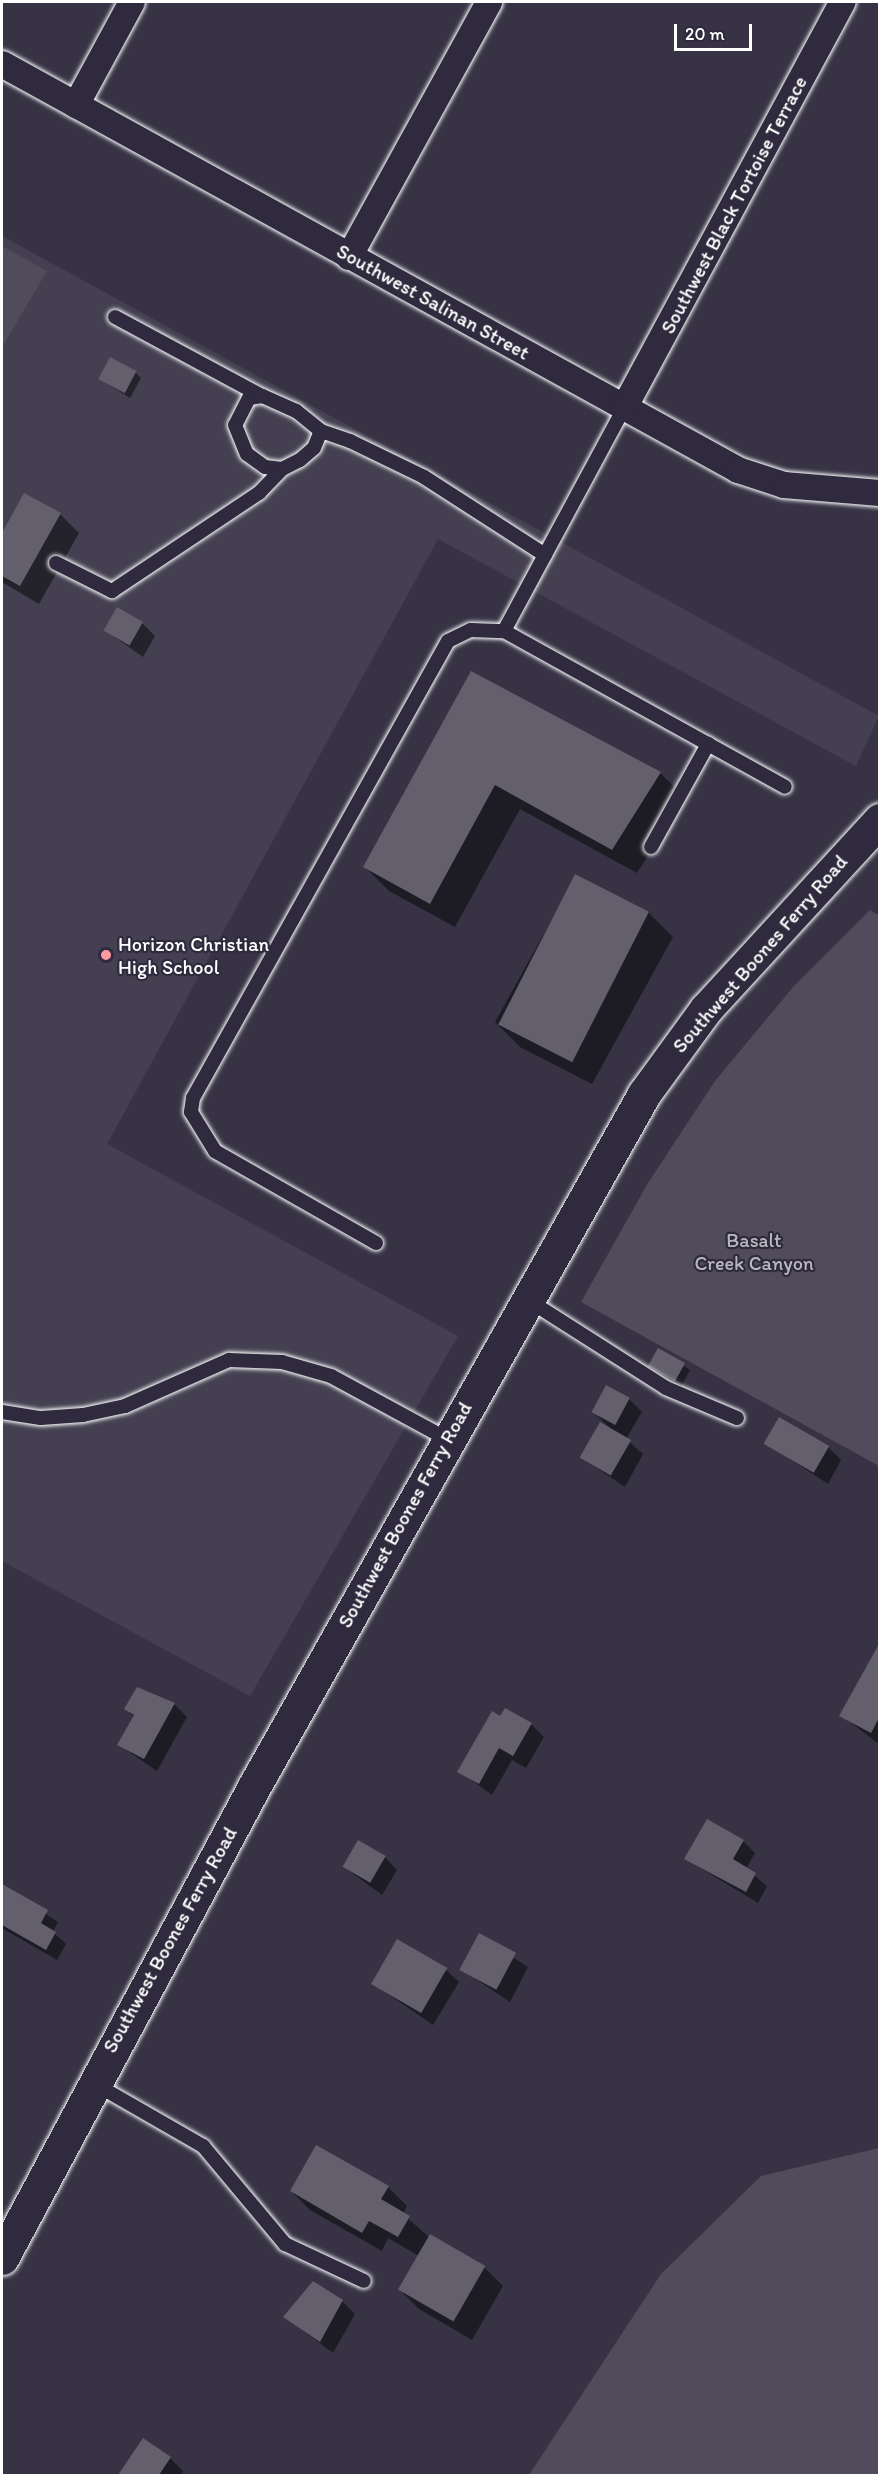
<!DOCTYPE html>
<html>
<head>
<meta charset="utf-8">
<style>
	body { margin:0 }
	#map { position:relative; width:881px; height:2477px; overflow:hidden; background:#373345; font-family:Itim,sans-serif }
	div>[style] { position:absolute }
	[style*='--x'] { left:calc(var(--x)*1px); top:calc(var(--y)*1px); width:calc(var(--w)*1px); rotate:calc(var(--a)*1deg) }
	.built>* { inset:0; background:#444051 }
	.green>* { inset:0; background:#514c5c }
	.shadow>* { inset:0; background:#0007 }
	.building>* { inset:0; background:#635f6d; transform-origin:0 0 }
	.roads { filter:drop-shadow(0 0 2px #fff) drop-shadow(0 0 2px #fff) }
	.lane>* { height:14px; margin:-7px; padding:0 7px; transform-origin:7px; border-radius:7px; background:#2f2a3d }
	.street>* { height:26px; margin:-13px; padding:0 13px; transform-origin:13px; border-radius:13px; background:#2f2a3d }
	.secondary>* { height:33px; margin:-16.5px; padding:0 16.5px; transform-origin:16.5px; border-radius:16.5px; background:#2f2a3d }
	.dots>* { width:16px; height:16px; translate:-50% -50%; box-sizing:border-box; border:3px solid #2f2a3d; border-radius:50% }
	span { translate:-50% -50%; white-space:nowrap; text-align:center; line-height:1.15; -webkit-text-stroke:4.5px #2f2a3d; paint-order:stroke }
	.street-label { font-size:20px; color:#fff }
	.poi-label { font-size:20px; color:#fff }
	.left { translate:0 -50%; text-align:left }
	.park-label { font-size:20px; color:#b9b7be }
	.frame { position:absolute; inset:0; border:3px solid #fff; pointer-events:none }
	.scale { position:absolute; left:674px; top:24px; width:78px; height:27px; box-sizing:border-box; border:3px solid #fff; border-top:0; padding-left:8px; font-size:18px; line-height:21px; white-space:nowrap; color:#fff; -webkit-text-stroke:4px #2f2a3d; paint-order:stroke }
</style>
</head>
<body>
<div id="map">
	<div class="built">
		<i style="clip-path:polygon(2px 236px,879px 716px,856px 766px,438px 539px,107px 1144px,458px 1336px,250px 1696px,2px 1561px)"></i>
	</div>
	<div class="green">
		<i style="clip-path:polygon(2px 246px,47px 271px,2px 347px)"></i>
		<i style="clip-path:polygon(870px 910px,880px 916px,879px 1466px,581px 1302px,648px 1183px,715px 1081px,794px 986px)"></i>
		<i style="clip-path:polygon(879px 2148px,879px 2475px,529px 2475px,661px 2274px,761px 2176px)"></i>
	</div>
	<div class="shadow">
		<i style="clip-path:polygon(135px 372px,141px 378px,130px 398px,100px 379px)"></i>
		<i style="clip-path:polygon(24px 495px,60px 514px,79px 533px,39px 604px,2px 582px,2px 536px)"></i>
		<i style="clip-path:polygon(142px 623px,155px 636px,143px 657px,106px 631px)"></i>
		<i style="clip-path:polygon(471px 673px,660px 773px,685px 797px,637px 873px,520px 809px,455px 927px,389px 891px,365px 867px)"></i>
		<i style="clip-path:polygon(576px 876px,648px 912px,673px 937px,592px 1084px,520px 1047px,495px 1022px)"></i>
		<i style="clip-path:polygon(658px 1350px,690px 1370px,681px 1387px,650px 1365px)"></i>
		<i style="clip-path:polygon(629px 1399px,642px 1412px,626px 1439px,643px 1454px,625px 1487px,582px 1458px,611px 1429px,593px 1412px)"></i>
		<i style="clip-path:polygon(766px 1443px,828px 1447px,841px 1460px,828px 1484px)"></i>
		<i style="clip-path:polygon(880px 1647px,880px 1745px,841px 1715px)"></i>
		<i style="clip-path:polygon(138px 1688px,174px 1704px,187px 1717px,157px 1771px,119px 1745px,134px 1717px,126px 1709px)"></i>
		<i style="clip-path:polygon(501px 1718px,531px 1724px,544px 1737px,526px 1768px,512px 1760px,492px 1795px,459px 1771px)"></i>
		<i style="clip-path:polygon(743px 1841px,755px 1853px,746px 1869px,767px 1886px,758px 1903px,686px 1859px)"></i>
		<i style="clip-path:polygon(385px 1857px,397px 1870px,382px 1895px,344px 1867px)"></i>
		<i style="clip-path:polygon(7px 1888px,58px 1922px,53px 1932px,66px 1944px,57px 1960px,2px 1928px)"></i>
		<i style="clip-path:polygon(479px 1935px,528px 1967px,510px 2002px,461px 1969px)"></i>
		<i style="clip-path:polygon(446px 1970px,459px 1982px,433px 2025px,372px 1983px)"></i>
		<i style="clip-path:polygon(388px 2187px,407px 2206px,403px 2214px,430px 2238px,484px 2267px,503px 2286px,472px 2340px,419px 2309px,400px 2290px,419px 2256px,388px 2238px,382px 2251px,310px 2210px,291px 2191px)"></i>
		<i style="clip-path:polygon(342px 2301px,355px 2314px,333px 2353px,285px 2317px)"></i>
		<i style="clip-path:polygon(143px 2440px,170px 2458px,183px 2471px,180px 2476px,120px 2476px)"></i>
	</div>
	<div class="building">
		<i style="left:110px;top:357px;width:30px;height:25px;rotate:28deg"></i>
		<i style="clip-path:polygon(24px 493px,61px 513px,20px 586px,2px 576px,2px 533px)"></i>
		<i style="left:117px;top:607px;width:30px;height:27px;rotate:30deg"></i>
		<i style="clip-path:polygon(471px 671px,661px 772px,612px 850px,495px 785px,430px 904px,363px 867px)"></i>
		<i style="left:575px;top:874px;width:83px;height:169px;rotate:27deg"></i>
		<i style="left:658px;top:1348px;width:31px;height:21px;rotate:29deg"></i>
		<i style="left:606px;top:1385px;width:27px;height:31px;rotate:28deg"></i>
		<i style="left:779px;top:1417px;width:58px;height:31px;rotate:30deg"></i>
		<i style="left:600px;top:1422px;width:36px;height:41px;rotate:30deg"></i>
		<i style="clip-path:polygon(879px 1644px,879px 1718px,871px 1733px,839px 1716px)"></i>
		<i style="clip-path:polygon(137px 1687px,175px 1703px,144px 1759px,117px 1745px,134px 1715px,124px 1709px)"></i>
		<i style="clip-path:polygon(505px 1708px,532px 1723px,513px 1756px,499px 1748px,479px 1784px,457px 1772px,492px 1711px,500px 1716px)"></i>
		<i style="clip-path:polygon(707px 1819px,744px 1840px,733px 1859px,756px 1873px,746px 1892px,684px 1859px)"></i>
		<i style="left:358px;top:1840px;width:32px;height:31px;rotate:30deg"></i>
		<i style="clip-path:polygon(2px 1884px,48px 1910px,41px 1923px,56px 1932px,46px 1950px,2px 1925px)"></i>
		<i style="left:479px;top:1933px;width:42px;height:42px;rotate:28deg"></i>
		<i style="left:397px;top:1939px;width:58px;height:52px;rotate:30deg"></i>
		<i style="clip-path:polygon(316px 2145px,389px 2186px,381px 2199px,410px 2216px,398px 2237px,369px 2221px,362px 2233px,290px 2191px)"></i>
		<i style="left:430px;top:2234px;width:64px;height:64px;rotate:30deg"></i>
		<i style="clip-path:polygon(313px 2281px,343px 2300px,320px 2342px,283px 2317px)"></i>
		<i style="clip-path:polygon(143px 2438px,171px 2457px,159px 2475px,118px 2475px)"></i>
	</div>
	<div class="roads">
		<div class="lane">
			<i style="--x:115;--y:317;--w:167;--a:28.3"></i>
			<i style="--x:321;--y:431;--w:32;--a:-141"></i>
			<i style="--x:296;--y:411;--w:37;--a:-156"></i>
			<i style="--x:262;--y:396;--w:13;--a:171"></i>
			<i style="--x:249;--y:398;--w:30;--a:117"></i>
			<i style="--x:235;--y:425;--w:31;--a:68"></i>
			<i style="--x:247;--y:454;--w:22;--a:36"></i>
			<i style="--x:265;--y:467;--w:17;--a:7"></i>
			<i style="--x:282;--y:469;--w:20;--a:-27"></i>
			<i style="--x:300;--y:460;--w:18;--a:-41"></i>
			<i style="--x:314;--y:448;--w:18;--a:-68"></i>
			<i style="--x:321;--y:431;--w:31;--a:19"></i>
			<i style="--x:350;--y:441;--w:82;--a:25.9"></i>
			<i style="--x:424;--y:477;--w:144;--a:32.8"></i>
			<i style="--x:56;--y:563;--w:63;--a:26.6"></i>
			<i style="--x:112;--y:591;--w:177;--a:-33.7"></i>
			<i style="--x:259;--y:493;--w:33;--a:-46"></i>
			<i style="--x:504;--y:631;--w:253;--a:-61.7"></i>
			<i style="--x:651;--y:847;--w:118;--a:-61"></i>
			<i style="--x:376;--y:1243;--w:185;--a:-150.3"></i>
			<i style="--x:215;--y:1151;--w:46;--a:-121.6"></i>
			<i style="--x:191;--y:1112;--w:14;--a:-82"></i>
			<i style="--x:193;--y:1098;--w:523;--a:-60.84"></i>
			<i style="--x:448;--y:641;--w:25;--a:-26"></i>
			<i style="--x:471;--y:630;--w:33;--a:2"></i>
			<i style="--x:504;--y:631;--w:321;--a:29"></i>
			<i style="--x:528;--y:1300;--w:164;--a:32.5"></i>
			<i style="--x:666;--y:1388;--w:77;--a:22.9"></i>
			<i style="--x:2;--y:1412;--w:39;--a:9"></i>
			<i style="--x:41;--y:1418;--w:42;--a:-4.1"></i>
			<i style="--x:83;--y:1415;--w:43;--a:-12.1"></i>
			<i style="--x:125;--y:1406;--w:114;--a:-23.9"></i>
			<i style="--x:229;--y:1360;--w:53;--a:2.2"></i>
			<i style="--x:282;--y:1362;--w:51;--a:15.9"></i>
			<i style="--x:331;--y:1376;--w:132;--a:28.5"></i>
			<i style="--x:95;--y:2084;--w:125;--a:29.9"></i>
			<i style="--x:203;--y:2146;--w:128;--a:50.1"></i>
			<i style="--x:285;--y:2244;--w:87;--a:25.1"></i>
		</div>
		<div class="street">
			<i style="--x:2;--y:64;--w:841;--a:28.88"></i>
			<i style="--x:738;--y:470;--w:48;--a:18.1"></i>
			<i style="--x:784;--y:485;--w:96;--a:4.8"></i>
			<i style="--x:76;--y:105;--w:117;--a:-61.5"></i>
			<i style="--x:349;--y:257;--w:291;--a:-61.2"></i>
			<i style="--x:624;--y:408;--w:461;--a:-61.7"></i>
		</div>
		<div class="secondary">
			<i style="--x:2;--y:2258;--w:536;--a:-61.86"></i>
			<i style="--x:255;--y:1785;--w:793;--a:-60.62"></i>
			<i style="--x:644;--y:1094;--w:105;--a:-53.9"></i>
			<i style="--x:706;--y:1009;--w:257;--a:-47.4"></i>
		</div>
	</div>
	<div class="dots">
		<i style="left:106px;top:955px;background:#ff9aa2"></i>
	</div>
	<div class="street-label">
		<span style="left:734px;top:205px;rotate:-62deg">Southwest Black Tortoise Terrace</span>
		<span style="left:433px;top:302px;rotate:29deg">Southwest Salinan Street</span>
		<span style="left:760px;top:954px;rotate:-49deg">Southwest Boones Ferry Road</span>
		<span style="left:405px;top:1515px;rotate:-61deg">Southwest Boones Ferry Road</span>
		<span style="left:170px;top:1940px;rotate:-61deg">Southwest Boones Ferry Road</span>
	</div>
	<div class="poi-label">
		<span class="left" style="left:118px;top:956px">Horizon Christian<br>High School</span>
	</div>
	<div class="park-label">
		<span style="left:754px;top:1252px">Basalt<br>Creek Canyon</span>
	</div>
	<div class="frame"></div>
	<div class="scale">20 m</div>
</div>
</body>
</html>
